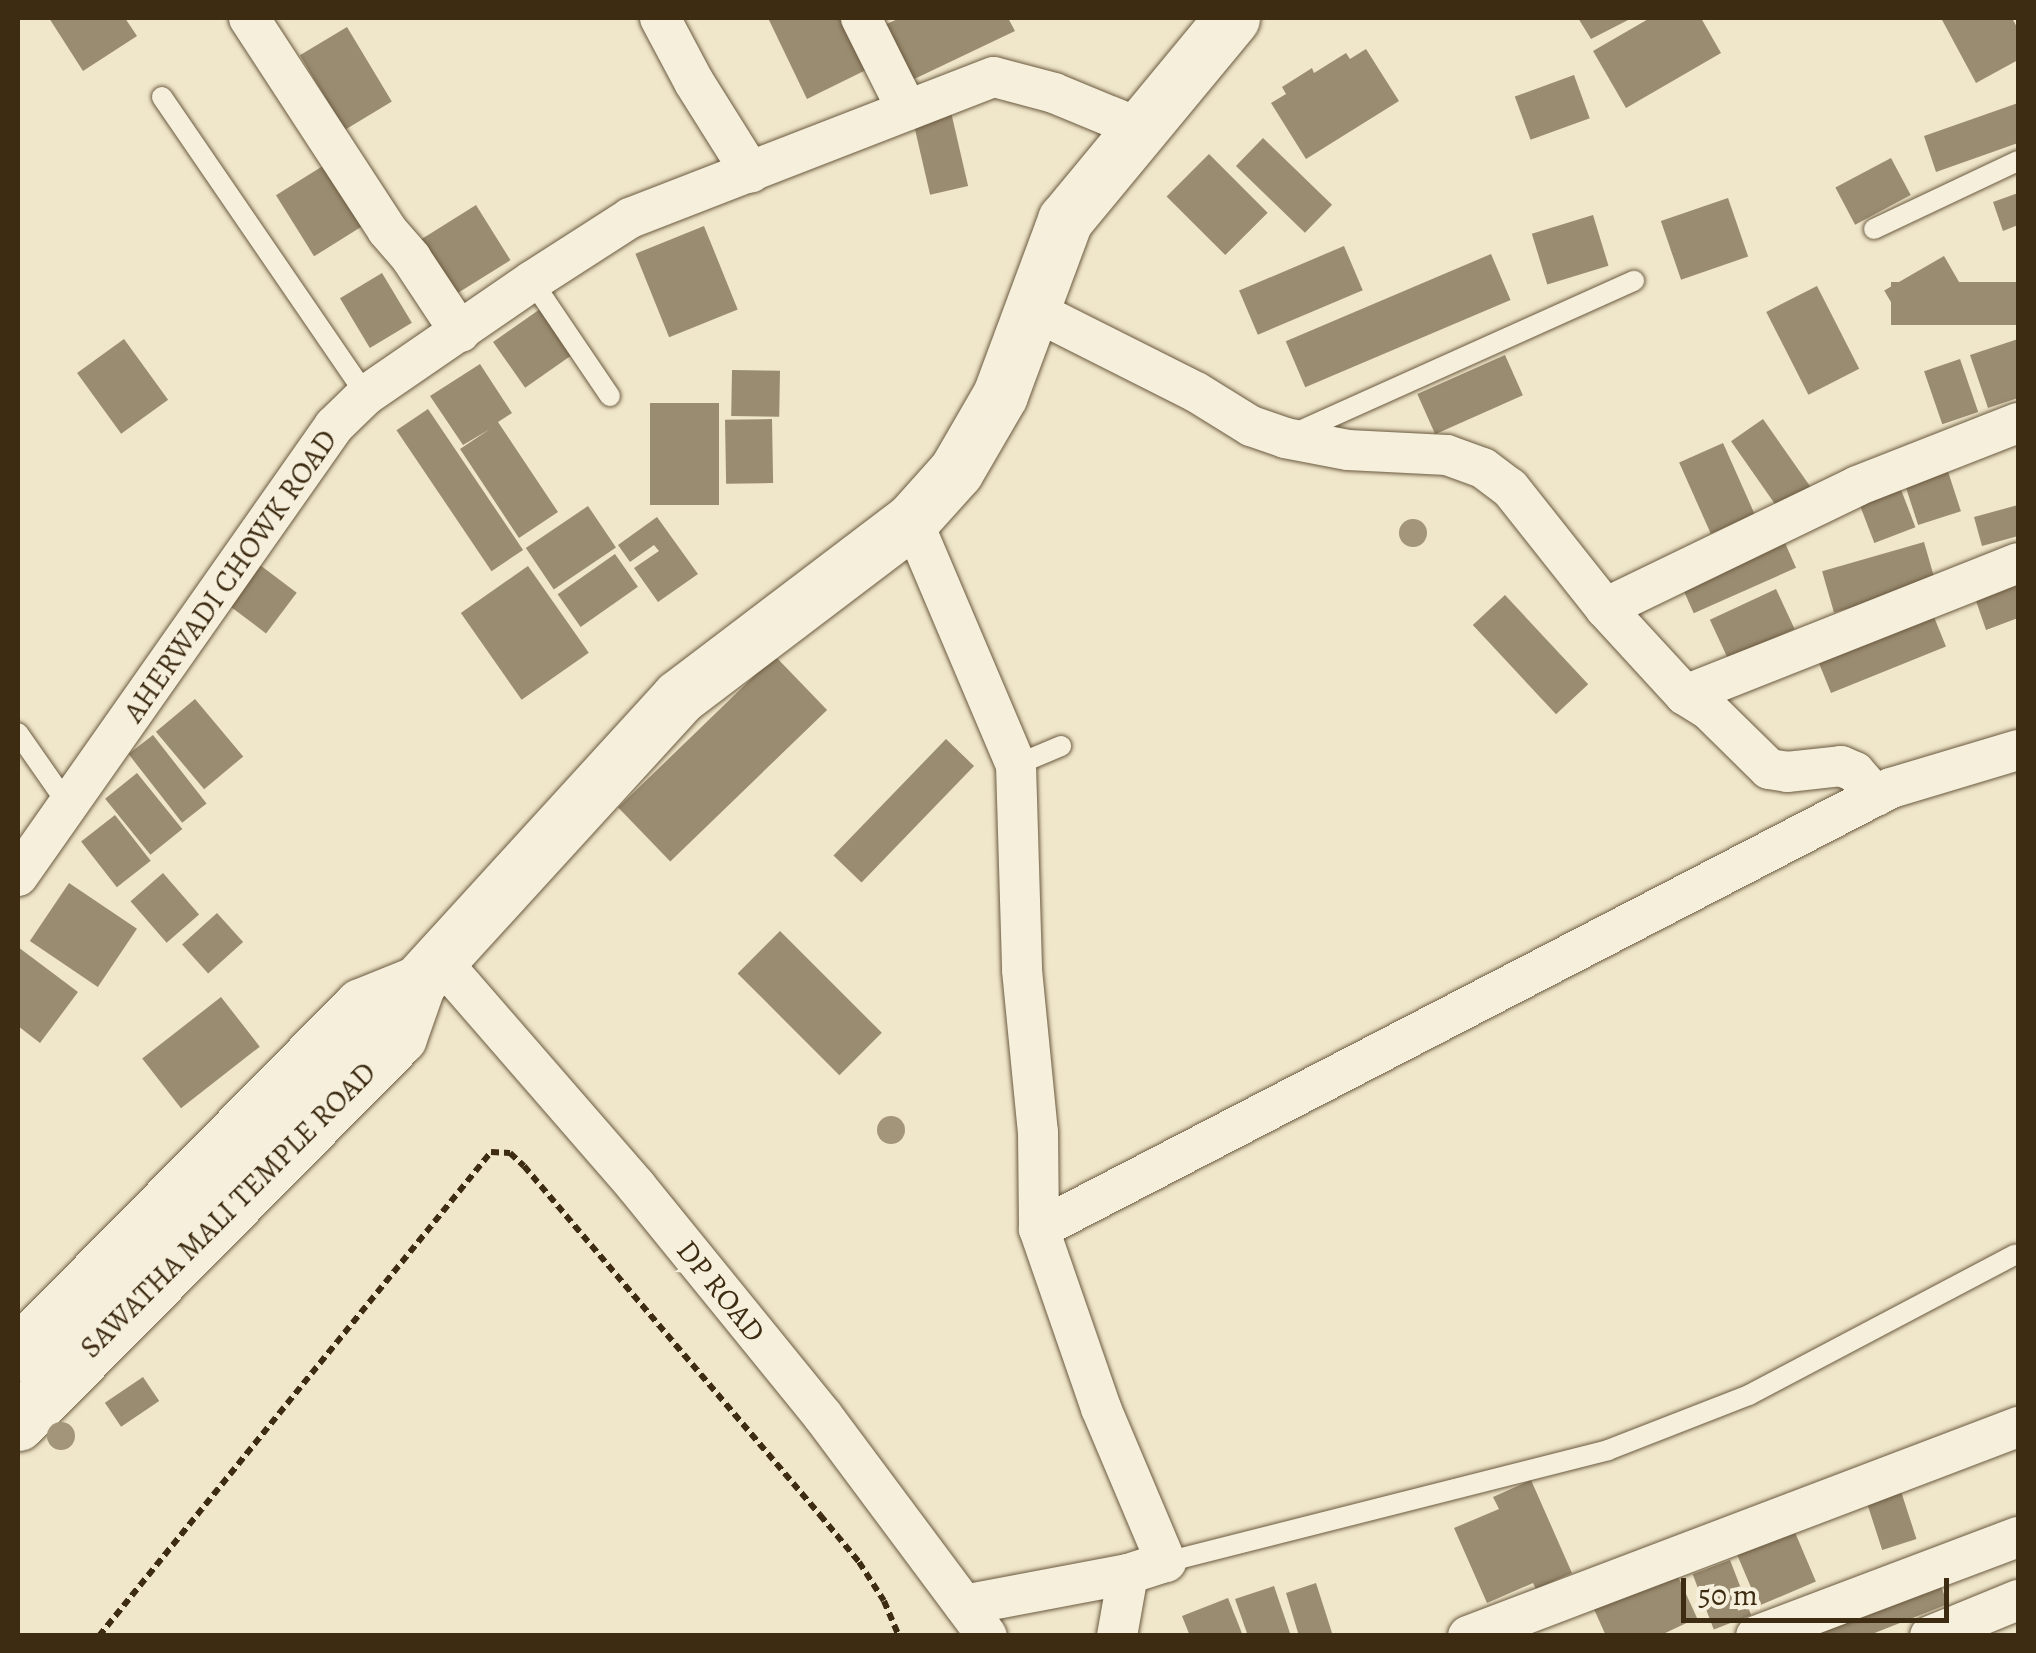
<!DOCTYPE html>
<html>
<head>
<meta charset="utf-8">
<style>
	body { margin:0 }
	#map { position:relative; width:2036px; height:1653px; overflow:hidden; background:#f0e6c9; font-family:Alegreya,serif }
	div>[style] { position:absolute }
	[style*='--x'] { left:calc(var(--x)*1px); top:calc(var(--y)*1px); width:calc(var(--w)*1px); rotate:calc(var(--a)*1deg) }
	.building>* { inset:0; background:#9a8c71; transform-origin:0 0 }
	.path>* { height:6px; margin-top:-3px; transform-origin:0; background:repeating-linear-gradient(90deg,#3d2b12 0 8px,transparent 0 13px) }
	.roads { filter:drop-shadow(0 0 2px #6a5a40) drop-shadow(0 0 2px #6a5a40) }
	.lane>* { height:20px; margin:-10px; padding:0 10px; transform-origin:10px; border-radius:10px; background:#f5efdc }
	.street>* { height:40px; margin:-20px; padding:0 20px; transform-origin:20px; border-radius:20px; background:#f5efdc }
	.secondary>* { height:55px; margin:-27.5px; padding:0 27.5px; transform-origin:27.5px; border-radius:27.5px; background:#f5efdc }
	.trees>* { width:28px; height:28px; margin:-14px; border-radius:50%; background:#a29579 }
	span { translate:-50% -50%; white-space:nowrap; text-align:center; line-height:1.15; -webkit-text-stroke:10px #f5efdc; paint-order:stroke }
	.street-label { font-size:30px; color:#3d2b12 }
	.frame { position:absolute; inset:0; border:20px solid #3d2b12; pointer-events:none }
	.scale { position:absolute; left:1681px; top:1578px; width:268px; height:45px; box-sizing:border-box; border:5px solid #3d2b12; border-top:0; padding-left:12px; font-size:30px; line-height:35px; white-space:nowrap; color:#3d2b12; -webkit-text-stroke:8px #f5efdc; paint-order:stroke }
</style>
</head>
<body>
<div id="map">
	<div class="building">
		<i style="clip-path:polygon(49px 18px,125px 18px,137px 36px,83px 71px)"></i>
		<i style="clip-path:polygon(768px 18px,841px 18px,866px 70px,807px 99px)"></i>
		<i style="clip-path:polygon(900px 18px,1008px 18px,1015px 31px,908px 82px,882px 26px)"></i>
		<i style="clip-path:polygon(1578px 18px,1632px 18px,1591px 39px)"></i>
		<i style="clip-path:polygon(1650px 18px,1701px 18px,1721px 53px,1626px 108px,1593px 51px)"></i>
		<i style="clip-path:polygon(1941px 18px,2012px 18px,2018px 29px,2018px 60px,1976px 83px)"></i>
		<i style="left:347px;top:27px;width:87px;height:55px;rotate:59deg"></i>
		<i style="clip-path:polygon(1366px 49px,1399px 101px,1306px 159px,1271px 103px,1286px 94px,1282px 87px,1312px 68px,1314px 73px,1346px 53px,1350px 59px)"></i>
		<i style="left:1574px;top:75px;width:46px;height:63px;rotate:70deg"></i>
		<i style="clip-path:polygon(2018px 103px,2018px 143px,1936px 172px,1924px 136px)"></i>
		<i style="left:951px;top:112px;width:76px;height:39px;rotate:77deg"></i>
		<i style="left:1263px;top:138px;width:96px;height:39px;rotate:44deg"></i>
		<i style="left:1209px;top:154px;width:83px;height:60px;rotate:45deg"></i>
		<i style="left:1891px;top:158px;width:42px;height:63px;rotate:62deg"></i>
		<i style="left:326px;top:164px;width:72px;height:59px;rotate:58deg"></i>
		<i style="clip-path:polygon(2018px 193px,2018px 225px,2003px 231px,1993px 202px)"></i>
		<i style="left:1728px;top:198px;width:62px;height:71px;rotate:71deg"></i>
		<i style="left:476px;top:205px;width:65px;height:72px;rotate:58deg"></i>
		<i style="left:1593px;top:215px;width:53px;height:64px;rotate:73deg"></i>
		<i style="left:704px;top:226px;width:90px;height:74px;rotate:68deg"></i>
		<i style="left:1344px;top:246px;width:48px;height:114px;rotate:67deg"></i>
		<i style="left:1491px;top:254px;width:50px;height:223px;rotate:67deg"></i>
		<i style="left:1944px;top:256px;width:30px;height:69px;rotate:60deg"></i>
		<i style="left:382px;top:273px;width:58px;height:49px;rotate:59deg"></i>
		<i style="left:2018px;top:282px;width:43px;height:127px;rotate:90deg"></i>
		<i style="left:1817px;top:286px;width:93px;height:57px;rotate:63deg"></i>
		<i style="left:543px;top:307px;width:56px;height:61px;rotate:55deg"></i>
		<i style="left:124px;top:339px;width:75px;height:58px;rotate:54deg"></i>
		<i style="clip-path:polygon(2018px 339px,2018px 398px,1988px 408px,1970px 355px)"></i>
		<i style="left:1505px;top:355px;width:44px;height:96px;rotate:66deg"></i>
		<i style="left:1960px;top:359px;width:56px;height:38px;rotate:71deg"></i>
		<i style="clip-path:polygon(480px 364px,512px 413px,498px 422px,558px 512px,519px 538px,460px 449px,490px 429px,463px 445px,430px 396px)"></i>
		<i style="left:732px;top:370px;width:48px;height:46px;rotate:1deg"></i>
		<i style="left:650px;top:403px;width:69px;height:102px"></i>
		<i style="left:428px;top:409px;width:170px;height:38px;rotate:56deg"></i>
		<i style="left:772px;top:419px;width:64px;height:47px;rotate:89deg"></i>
		<i style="left:1763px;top:419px;width:87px;height:39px;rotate:55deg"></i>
		<i style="left:1723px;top:443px;width:78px;height:48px;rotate:66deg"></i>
		<i style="left:1943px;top:456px;width:58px;height:45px;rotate:72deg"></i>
		<i style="left:1895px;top:474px;width:57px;height:44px;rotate:69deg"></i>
		<i style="clip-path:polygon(2018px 505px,2018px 536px,1982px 546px,1974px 517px)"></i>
		<i style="left:588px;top:506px;width:50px;height:75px;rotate:56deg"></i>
		<i style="clip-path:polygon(657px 517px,698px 574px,658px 602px,634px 568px,659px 551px,654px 545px,630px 562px,618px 545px)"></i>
		<i style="left:1781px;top:534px;width:37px;height:112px;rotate:66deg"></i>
		<i style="left:1924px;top:542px;width:43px;height:106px;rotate:74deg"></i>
		<i style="left:615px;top:554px;width:40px;height:70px;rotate:55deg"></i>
		<i style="left:256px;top:562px;width:51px;height:51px;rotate:37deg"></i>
		<i style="left:528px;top:566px;width:106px;height:82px;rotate:55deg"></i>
		<i style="clip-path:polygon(2018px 580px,2018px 618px,1986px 630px,1974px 595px)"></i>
		<i style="left:1776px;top:589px;width:44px;height:73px;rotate:65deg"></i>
		<i style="left:1505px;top:595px;width:122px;height:44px;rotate:47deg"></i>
		<i style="left:1928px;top:602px;width:48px;height:124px;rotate:68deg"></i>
		<i style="left:775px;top:656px;width:75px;height:218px;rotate:46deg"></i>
		<i style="left:195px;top:699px;width:75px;height:51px;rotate:50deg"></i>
		<i style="left:153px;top:735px;width:87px;height:31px;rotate:52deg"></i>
		<i style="left:946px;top:739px;width:39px;height:162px;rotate:44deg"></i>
		<i style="left:137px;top:773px;width:72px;height:41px;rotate:51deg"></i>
		<i style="left:115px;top:815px;width:58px;height:43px;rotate:52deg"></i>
		<i style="left:163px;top:873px;width:55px;height:43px;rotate:49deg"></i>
		<i style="left:69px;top:883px;width:82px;height:70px;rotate:34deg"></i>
		<i style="left:217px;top:913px;width:39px;height:47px;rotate:48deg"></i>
		<i style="left:780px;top:931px;width:144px;height:60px;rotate:45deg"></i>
		<i style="clip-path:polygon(18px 947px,78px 992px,40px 1043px,18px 1026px)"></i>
		<i style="left:221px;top:997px;width:63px;height:100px;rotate:52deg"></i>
		<i style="left:143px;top:1377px;width:29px;height:46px;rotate:56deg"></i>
		<i style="left:1897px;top:1479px;width:63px;height:36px;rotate:72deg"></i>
		<i style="clip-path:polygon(1531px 1480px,1572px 1573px,1536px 1589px,1533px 1583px,1487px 1603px,1454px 1528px,1499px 1509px,1493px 1497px)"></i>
		<i style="left:1794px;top:1530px;width:56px;height:62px;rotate:67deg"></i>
		<i style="left:1730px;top:1560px;width:59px;height:40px;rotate:69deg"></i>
		<i style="clip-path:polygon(1671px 1561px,1697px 1618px,1659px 1636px,1606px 1636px,1589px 1598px)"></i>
		<i style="clip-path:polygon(1938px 1579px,1948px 1604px,1867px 1636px,1803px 1636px)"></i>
		<i style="clip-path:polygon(1316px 1583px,1333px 1636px,1299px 1636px,1286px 1593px)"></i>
		<i style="clip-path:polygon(1274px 1586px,1291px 1636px,1248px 1636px,1235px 1599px)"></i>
		<i style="clip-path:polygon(1228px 1598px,1243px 1636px,1190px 1636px,1182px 1616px)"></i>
	</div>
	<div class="path">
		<i style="--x:99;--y:1636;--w:623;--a:-51"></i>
		<i style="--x:491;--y:1152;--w:19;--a:3"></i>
		<i style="--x:510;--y:1153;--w:19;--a:43"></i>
		<i style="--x:524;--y:1166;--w:458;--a:49.7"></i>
		<i style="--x:820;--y:1515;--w:61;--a:50.3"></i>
		<i style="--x:859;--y:1562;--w:46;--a:57.3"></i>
		<i style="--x:884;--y:1601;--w:38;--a:67"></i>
	</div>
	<div class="roads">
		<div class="lane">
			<i style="--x:162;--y:97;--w:361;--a:55.6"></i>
			<i style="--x:1874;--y:229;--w:159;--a:-25.3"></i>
			<i style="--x:532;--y:281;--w:139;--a:55.9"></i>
			<i style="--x:1293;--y:434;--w:374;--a:-24.2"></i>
			<i style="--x:18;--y:733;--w:89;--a:55.1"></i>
			<i style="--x:1016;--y:765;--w:49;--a:-22.9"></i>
			<i style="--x:1166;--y:1562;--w:456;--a:-14.2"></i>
			<i style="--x:1608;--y:1450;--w:151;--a:-21.3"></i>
			<i style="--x:1749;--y:1395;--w:301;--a:-27.8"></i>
		</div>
		<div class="street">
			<i style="--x:249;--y:18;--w:253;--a:56.9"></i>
			<i style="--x:387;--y:230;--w:37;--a:49"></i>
			<i style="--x:411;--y:258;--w:89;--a:56.5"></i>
			<i style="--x:660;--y:18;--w:72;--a:62"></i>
			<i style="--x:694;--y:82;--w:107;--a:57.9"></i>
			<i style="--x:861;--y:18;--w:103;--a:63.4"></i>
			<i style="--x:1033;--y:310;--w:182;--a:26.7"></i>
			<i style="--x:1196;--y:392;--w:65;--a:31.7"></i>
			<i style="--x:1251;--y:426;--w:36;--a:19"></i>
			<i style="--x:1285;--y:438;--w:64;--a:10.8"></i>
			<i style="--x:1348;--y:450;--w:99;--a:2.9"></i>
			<i style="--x:1447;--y:455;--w:38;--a:20"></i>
			<i style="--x:1483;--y:468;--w:34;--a:37"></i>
			<i style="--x:1510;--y:488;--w:153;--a:51.6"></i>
			<i style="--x:1605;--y:608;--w:118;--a:47.4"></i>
			<i style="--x:1685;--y:695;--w:358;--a:-21.6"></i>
			<i style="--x:912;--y:520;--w:266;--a:67"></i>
			<i style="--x:1016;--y:765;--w:205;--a:88.3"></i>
			<i style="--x:1022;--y:970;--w:163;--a:84.4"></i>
			<i style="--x:1038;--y:1132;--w:97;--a:89.4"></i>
			<i style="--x:1605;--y:608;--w:280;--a:-25.8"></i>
			<i style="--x:1857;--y:486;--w:173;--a:-21.4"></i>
			<i style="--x:1685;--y:695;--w:28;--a:32"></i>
			<i style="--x:1709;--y:710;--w:84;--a:44.5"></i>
			<i style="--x:1769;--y:769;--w:18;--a:9"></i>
			<i style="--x:1787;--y:772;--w:54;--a:-6.3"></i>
			<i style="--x:1841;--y:766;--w:15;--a:23"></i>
			<i style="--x:1855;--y:772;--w:32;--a:49"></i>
			<i style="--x:18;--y:876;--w:550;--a:-54.92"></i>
			<i style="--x:334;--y:426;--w:45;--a:-44.1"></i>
			<i style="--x:366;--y:395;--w:201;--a:-34.5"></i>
			<i style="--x:532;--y:281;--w:117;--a:-32.7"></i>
			<i style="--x:630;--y:218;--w:390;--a:-21.2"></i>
			<i style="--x:994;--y:77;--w:62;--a:14.9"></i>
			<i style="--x:1054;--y:93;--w:92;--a:22.4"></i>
			<i style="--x:439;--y:959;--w:301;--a:49"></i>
			<i style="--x:636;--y:1186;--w:296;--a:50.9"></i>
			<i style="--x:823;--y:1416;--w:274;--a:53.3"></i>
			<i style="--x:964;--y:1605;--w:167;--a:-10.7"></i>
			<i style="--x:1117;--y:1636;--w:63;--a:-79.9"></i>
			<i style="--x:1128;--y:1574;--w:40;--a:-18"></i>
			<i style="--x:1166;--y:1562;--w:167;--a:-112.9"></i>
			<i style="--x:1101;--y:1408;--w:189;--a:-109.1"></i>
			<i style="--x:1039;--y:1229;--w:959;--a:-27.37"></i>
			<i style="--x:1891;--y:788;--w:133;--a:-16.7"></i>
			<i style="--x:1468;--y:1636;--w:588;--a:-20.81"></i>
			<i style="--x:1756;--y:1636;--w:280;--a:-20.7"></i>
			<i style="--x:1930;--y:1636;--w:95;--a:-22.2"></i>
		</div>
		<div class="secondary">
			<i style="--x:18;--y:1354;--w:489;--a:-45.4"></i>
			<i style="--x:361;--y:1006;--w:61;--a:-22"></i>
			<i style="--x:18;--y:1423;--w:542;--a:-45.37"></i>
			<i style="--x:399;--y:1037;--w:57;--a:-70.6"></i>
			<i style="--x:418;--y:983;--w:387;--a:-47.6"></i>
			<i style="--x:679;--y:697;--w:293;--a:-37.2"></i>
			<i style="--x:912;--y:520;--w:66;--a:-48.1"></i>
			<i style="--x:956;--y:471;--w:88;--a:-59.9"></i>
			<i style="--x:1000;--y:395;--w:187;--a:-69.6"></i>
			<i style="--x:1065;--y:220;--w:262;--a:-50.4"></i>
		</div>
	</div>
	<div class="trees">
		<i style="left:1413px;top:533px"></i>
		<i style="left:891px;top:1130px"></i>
		<i style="left:61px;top:1436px"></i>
	</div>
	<div class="street-label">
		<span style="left:230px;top:576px;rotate:-55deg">AHERWADI CHOWK ROAD</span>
		<span style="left:228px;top:1210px;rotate:-45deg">SAWATHA MALI TEMPLE ROAD</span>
		<span style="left:721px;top:1291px;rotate:51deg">DP ROAD</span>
	</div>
	<div class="frame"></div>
	<div class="scale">50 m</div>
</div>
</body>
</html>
